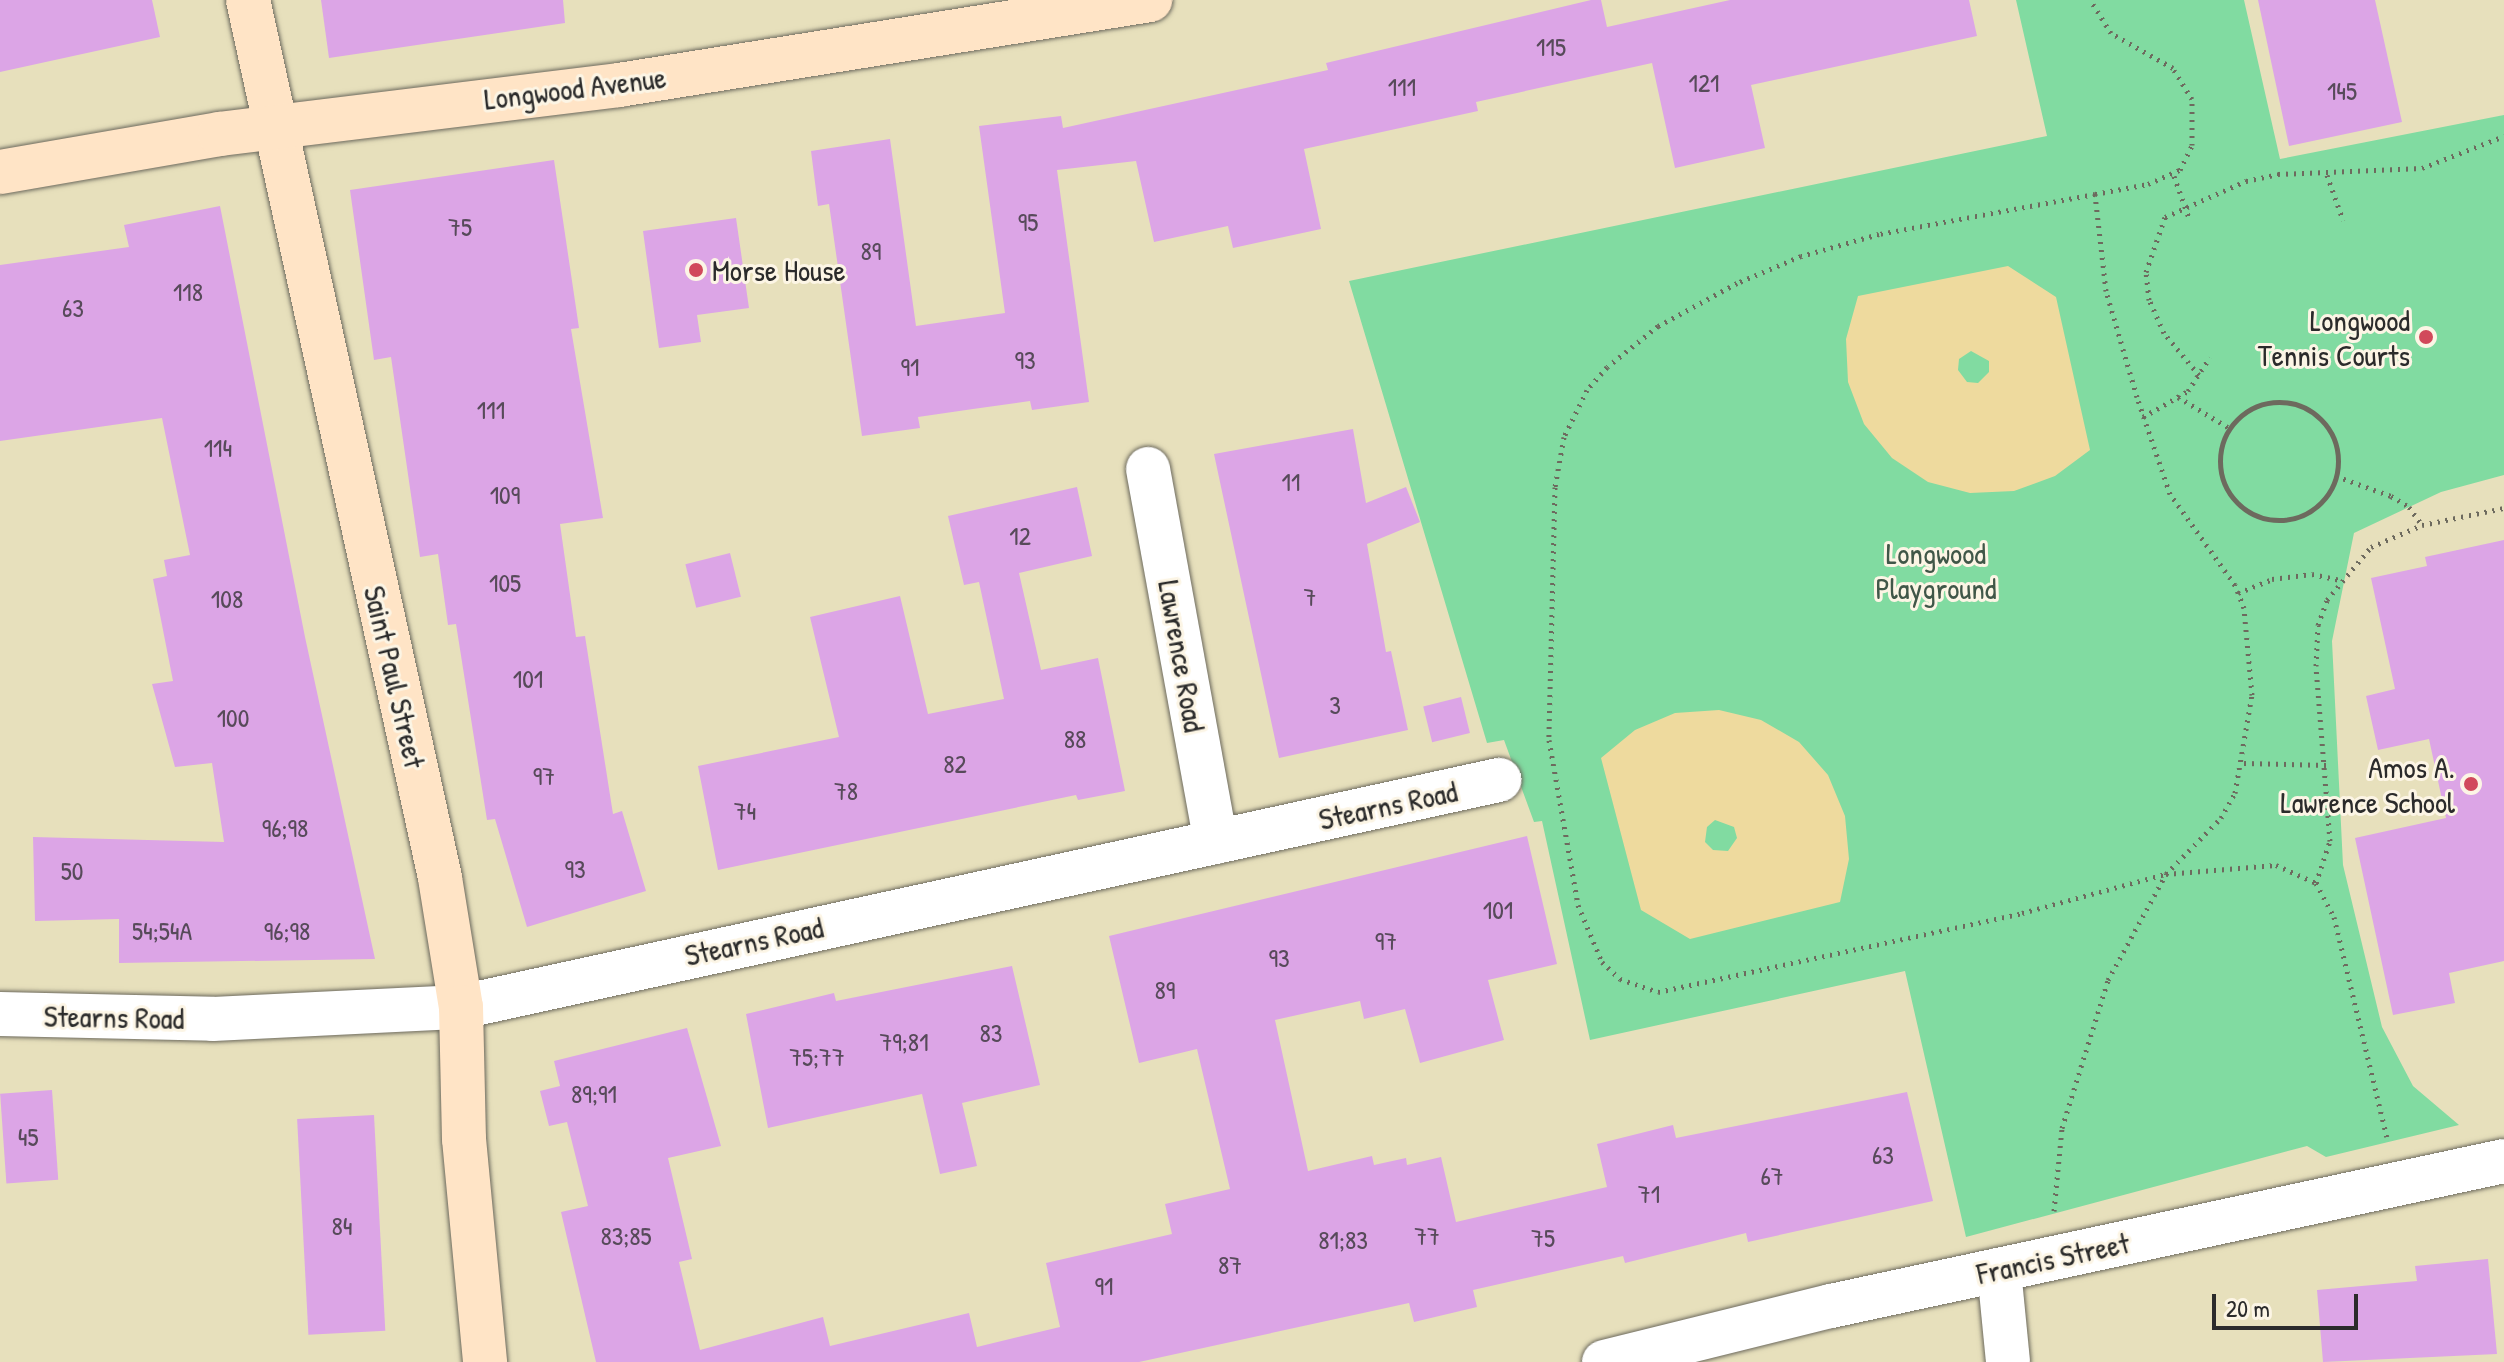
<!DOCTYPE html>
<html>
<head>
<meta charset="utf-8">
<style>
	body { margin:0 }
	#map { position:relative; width:2504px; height:1362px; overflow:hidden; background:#e7e0bc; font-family:"Patrick Hand",sans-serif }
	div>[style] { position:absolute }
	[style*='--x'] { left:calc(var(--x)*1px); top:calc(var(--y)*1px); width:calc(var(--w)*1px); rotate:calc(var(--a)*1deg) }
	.green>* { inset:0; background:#81dba1 }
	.sand>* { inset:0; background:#eeda9e }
	.building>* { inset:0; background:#dca5e6; transform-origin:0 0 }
	.path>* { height:5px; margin-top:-2.5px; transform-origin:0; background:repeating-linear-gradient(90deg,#6d6a5e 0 2px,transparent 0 8px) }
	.path>.ring { margin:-2.5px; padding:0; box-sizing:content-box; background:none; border:5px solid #6d6a5e; border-radius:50% }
	.roads { filter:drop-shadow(0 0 2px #6d6a5e) drop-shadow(0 0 2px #6d6a5e) }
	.street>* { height:44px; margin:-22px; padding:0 22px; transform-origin:22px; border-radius:22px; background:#fff }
	.secondary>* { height:44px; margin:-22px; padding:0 22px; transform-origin:22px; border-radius:22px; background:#ffe4c6 }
	.dots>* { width:22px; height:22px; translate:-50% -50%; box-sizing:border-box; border:4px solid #fcf5e5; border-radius:50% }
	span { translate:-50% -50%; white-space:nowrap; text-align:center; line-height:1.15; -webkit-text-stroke:6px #fcf5e5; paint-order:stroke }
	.number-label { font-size:26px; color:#574a5a }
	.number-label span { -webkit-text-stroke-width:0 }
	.street-label { font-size:30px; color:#2b2b2b }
	.poi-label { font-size:30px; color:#2b2b2b }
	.left { translate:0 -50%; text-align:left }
	.right { translate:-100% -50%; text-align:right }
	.park-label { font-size:30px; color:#405748 }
	.scale { position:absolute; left:2212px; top:1294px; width:146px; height:36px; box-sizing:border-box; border:4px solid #2b2b2b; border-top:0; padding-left:10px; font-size:24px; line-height:28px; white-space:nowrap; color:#2b2b2b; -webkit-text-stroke:6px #fcf5e5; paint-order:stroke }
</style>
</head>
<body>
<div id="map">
	<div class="green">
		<i style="clip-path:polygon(2016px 0,2244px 0,2280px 159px,2504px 115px,2504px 475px,2441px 492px,2354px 533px,2332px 641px,2343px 865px,2382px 1027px,2413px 1086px,2459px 1125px,2326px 1157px,2307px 1146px,1966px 1237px,1905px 971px,1590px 1040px,1542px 821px,1534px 822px,1504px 740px,1487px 743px,1349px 281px,2047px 136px)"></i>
	</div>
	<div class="sand">
		<i style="clip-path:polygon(evenodd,2008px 266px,2056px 297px,2090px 450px,2055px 476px,2014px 491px,1970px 493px,1928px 482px,1892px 458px,1864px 424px,1848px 382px,1846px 339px,1858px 296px,2008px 266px,1971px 351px,1989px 361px,1989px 372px,1978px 383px,1967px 382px,1958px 370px,1959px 359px,1971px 351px)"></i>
		<i style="clip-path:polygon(evenodd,1719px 710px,1761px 720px,1799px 742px,1828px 775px,1845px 816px,1849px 859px,1840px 902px,1690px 939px,1641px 910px,1601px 758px,1635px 730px,1675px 713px,1719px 710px,1715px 820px,1734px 827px,1737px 838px,1728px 851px,1713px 850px,1705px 842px,1707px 827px,1715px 820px)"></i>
	</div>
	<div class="building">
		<i style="clip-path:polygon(0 0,152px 0,160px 37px,0 72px)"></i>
		<i style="clip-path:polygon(321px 0,563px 0,565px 23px,329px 58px)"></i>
		<i style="clip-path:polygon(1591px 0,1601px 0,1607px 27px,1730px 0,1969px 0,1977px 36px,1751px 85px,1765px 148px,1675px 168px,1652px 63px,1476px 102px,1478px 111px,1304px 149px,1321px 229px,1233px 248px,1228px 226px,1154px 242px,1136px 161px,1057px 170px,1089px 402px,1032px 410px,1030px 401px,973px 409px,918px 417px,920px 428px,862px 436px,829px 204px,818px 206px,811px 151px,890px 139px,916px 326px,1005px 313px,979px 126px,1061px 116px,1063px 128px,1328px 70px,1326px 63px)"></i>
		<i style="clip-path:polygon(2258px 0,2375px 0,2402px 122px,2289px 146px)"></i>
		<i style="clip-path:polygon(554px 160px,579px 328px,571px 329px,603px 518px,560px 524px,576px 637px,585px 636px,613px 814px,622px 811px,646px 891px,527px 927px,495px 819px,487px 820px,456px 624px,448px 625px,438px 554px,420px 557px,391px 357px,374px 360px,350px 190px)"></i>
		<i style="clip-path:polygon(220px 206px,305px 637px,375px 959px,119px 963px,119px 919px,35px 921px,33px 837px,224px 842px,212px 763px,175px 767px,152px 684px,173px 681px,153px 579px,167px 576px,164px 560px,190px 555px,162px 418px,0 441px,0 265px,129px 247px,124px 225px)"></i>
		<i style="clip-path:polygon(736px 218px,749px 308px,697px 315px,701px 342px,659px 348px,643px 231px)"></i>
		<i style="clip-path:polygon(1353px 429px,1366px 503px,1406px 487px,1420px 522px,1367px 544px,1386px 652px,1391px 651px,1408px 730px,1279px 758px,1214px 454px)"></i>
		<i style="clip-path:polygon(1077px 487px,1092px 556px,1019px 573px,1041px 670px,1098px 658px,1125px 791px,1078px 800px,1076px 795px,718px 870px,698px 766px,839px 737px,810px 617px,900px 596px,928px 714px,1004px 699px,979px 582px,964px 585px,948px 516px)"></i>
		<i style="clip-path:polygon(2504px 540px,2504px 961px,2449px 973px,2455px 1003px,2393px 1015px,2355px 838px,2446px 818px,2429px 739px,2378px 750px,2366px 696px,2395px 689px,2371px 578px,2427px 566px,2425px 557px)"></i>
		<i style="left:730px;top:553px;width:45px;height:46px;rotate:76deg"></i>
		<i style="left:1461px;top:697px;width:37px;height:39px;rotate:76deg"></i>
		<i style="clip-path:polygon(1527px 836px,1557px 964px,1488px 980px,1504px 1040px,1420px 1063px,1405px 1009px,1364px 1019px,1360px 1001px,1275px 1020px,1308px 1171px,1372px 1156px,1374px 1165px,1406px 1158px,1407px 1165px,1441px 1157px,1456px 1222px,1607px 1187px,1597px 1144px,1673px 1125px,1676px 1138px,1907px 1092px,1933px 1201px,1748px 1242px,1746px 1233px,1625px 1263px,1623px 1256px,1473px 1290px,1477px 1307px,1414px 1322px,1409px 1303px,1139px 1362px,596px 1362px,561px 1212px,588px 1206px,567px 1122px,549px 1126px,540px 1091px,560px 1086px,554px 1061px,687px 1028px,721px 1146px,668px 1158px,692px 1259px,679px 1262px,700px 1350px,823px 1317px,830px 1346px,969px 1313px,977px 1347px,1060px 1327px,1046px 1263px,1172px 1234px,1165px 1204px,1230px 1189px,1197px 1049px,1139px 1063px,1109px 936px)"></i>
		<i style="clip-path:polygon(1012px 966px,1040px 1085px,962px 1103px,977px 1166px,940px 1174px,922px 1094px,768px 1128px,746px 1014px,834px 993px,836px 1001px)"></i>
		<i style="left:52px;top:1090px;width:90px;height:52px;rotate:86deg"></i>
		<i style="left:374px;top:1115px;width:216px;height:77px;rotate:87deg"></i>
		<i style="clip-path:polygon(2488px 1259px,2497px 1354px,2323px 1362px,2317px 1290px,2417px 1281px,2415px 1266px)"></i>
	</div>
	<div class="path">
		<i style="--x:2327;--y:175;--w:48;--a:70.4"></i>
		<i style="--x:2174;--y:176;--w:45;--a:70.3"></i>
		<i style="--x:2095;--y:194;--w:220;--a:169.5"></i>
		<i style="--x:1879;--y:234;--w:81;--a:164.2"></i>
		<i style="--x:1801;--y:256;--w:69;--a:157.1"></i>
		<i style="--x:1737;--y:283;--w:90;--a:151.4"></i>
		<i style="--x:1658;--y:326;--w:65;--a:141.2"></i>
		<i style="--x:1607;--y:367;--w:30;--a:131"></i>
		<i style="--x:1587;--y:390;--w:52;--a:116.1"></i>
		<i style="--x:1564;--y:437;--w:51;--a:100.2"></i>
		<i style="--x:1555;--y:487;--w:253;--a:91.4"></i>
		<i style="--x:1549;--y:740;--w:168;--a:80"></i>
		<i style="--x:1578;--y:905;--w:62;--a:67.2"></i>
		<i style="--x:1602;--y:962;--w:25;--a:43"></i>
		<i style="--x:1620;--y:979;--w:40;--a:18.9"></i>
		<i style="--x:1658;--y:992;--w:372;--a:-12.2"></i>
		<i style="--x:2022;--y:913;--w:149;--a:-15.2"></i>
		<i style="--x:2166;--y:874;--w:110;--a:-4.7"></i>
		<i style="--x:2276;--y:865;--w:44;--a:24.2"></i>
		<i style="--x:2316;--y:883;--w:38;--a:62"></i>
		<i style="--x:2334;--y:917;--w:226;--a:76.5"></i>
		<i style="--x:2199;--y:375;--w:55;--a:-129.8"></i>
		<i style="--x:2164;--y:333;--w:36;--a:-114"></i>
		<i style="--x:2149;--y:300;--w:28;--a:-96"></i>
		<i style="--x:2146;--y:272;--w:58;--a:-70.9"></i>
		<i style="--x:2165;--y:217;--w:89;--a:-24"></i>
		<i style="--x:2246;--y:181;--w:33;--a:-12"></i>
		<i style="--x:2278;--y:174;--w:144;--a:-2.4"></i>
		<i style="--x:2422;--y:168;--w:88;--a:-21.3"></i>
		<i style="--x:2178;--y:397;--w:60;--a:31.3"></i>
		<i class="ring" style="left:2220px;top:402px;width:113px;height:113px"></i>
		<i style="--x:2143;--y:417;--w:52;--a:-30"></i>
		<i style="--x:2188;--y:391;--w:40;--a:-57.1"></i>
		<i style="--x:2336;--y:476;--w:59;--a:20"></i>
		<i style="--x:2391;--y:496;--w:21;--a:31"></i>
		<i style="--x:2409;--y:507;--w:22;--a:54"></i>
		<i style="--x:2238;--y:593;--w:37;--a:-22"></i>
		<i style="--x:2272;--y:579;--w:40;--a:-7.1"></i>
		<i style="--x:2312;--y:574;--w:29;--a:12"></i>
		<i style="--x:2244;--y:763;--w:83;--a:1.4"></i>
		<i style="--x:2316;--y:883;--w:44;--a:-71.6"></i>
		<i style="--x:2330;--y:841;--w:176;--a:-94.6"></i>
		<i style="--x:2316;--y:666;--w:41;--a:-87.2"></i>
		<i style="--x:2318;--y:625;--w:27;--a:-70"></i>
		<i style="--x:2327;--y:600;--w:69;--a:-50.3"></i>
		<i style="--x:2371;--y:547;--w:56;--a:-23.3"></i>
		<i style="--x:2422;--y:525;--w:84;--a:-11.7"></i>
		<i style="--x:2054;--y:1211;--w:83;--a:-84.5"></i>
		<i style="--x:2062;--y:1128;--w:155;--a:-72.7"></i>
		<i style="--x:2108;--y:980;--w:121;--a:-61.3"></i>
		<i style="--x:2166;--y:874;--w:78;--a:-45.5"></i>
		<i style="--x:2221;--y:818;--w:29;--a:-61"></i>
		<i style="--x:2235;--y:793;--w:99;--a:-80.2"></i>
		<i style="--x:2252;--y:695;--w:87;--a:-95.3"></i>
		<i style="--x:2244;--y:608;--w:25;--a:-111"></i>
		<i style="--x:2235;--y:585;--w:112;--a:-125.5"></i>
		<i style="--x:2170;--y:494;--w:102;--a:-108.8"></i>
		<i style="--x:2137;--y:397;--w:110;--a:-106.3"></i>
		<i style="--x:2106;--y:291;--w:98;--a:-96.5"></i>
		<i style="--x:2095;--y:194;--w:54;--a:-10.7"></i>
		<i style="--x:2148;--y:184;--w:35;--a:-24"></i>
		<i style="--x:2180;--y:170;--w:28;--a:-64"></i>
		<i style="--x:2192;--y:145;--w:46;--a:-90"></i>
		<i style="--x:2192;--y:99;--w:36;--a:-122"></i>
		<i style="--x:2173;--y:68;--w:71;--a:-150.6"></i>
		<i style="--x:2111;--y:33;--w:39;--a:-122"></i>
	</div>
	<div class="roads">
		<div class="street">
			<i style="--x:1148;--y:469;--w:379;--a:79.7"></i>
			<i style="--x:0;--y:1014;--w:213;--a:1.3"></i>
			<i style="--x:213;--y:1019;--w:248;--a:-2.8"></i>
			<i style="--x:461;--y:1007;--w:1063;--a:-12.34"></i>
			<i style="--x:1999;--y:1270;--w:92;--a:84.4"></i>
			<i style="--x:1604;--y:1362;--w:234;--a:-13.9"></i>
			<i style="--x:1831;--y:1306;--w:688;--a:-12.16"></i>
		</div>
		<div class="secondary">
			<i style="--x:248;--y:0;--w:899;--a:77.66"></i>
			<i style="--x:440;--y:878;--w:131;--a:80.8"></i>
			<i style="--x:461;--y:1007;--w:132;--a:88.7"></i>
			<i style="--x:464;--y:1139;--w:224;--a:84.6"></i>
			<i style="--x:0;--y:172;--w:223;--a:-9.8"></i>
			<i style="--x:220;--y:134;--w:402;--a:-7"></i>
			<i style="--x:619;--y:85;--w:538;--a:-9.09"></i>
		</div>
	</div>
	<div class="dots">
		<i style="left:696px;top:270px;background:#d1495b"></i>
		<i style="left:2426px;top:337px;background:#d1495b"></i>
		<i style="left:2471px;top:784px;background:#d1495b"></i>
	</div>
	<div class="number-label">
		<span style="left:1551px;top:47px">115</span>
		<span style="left:1704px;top:83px">121</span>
		<span style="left:1402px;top:87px">111</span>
		<span style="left:2342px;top:91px">145</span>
		<span style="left:1028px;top:222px">95</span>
		<span style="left:460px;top:227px">75</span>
		<span style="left:871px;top:251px">89</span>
		<span style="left:188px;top:292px">118</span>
		<span style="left:73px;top:308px">63</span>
		<span style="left:1025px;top:360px">93</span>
		<span style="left:910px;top:367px">91</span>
		<span style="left:491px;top:410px">111</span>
		<span style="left:218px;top:448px">114</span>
		<span style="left:1291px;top:482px">11</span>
		<span style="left:505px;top:495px">109</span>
		<span style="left:1020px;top:536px">12</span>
		<span style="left:505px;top:583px">105</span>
		<span style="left:1310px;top:597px">7</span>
		<span style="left:227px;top:599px">108</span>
		<span style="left:528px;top:679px">101</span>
		<span style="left:1335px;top:705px">3</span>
		<span style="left:233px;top:718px">100</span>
		<span style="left:1075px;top:739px">88</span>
		<span style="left:955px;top:764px">82</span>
		<span style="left:544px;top:776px">97</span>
		<span style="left:846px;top:791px">78</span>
		<span style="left:745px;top:811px">74</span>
		<span style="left:285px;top:828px">96;98</span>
		<span style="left:575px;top:869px">93</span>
		<span style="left:72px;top:871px">50</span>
		<span style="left:1498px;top:910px">101</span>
		<span style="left:162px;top:931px">54;54A</span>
		<span style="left:287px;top:931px">96;98</span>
		<span style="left:1386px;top:941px">97</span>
		<span style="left:1279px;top:958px">93</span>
		<span style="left:1165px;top:990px">89</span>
		<span style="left:991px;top:1033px">83</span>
		<span style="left:904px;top:1042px">79;81</span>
		<span style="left:817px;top:1057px">75;77</span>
		<span style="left:594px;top:1094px">89;91</span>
		<span style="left:28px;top:1137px">45</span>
		<span style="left:1883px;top:1155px">63</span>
		<span style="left:1772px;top:1176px">67</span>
		<span style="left:1649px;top:1194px">71</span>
		<span style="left:342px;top:1226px">84</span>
		<span style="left:626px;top:1236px">83;85</span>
		<span style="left:1427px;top:1236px">77</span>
		<span style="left:1543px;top:1238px">75</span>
		<span style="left:1343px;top:1240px">81;83</span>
		<span style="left:1230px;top:1265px">87</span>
		<span style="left:1104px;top:1286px">91</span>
	</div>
	<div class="street-label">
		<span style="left:575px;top:88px;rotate:-7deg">Longwood Avenue</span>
		<span style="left:1182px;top:656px;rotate:80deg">Lawrence Road</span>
		<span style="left:395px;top:677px;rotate:77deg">Saint Paul Street</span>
		<span style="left:1388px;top:805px;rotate:-12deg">Stearns Road</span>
		<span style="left:754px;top:941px;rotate:-12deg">Stearns Road</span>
		<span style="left:114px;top:1017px;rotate:1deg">Stearns Road</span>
		<span style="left:2053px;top:1258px;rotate:-12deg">Francis Street</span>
	</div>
	<div class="poi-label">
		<span class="left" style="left:712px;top:270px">Morse House</span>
		<span class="right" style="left:2410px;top:337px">Longwood<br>Tennis Courts</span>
		<span class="right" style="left:2455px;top:784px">Amos A.<br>Lawrence School</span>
	</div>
	<div class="park-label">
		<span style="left:1936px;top:570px">Longwood<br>Playground</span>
	</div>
	<div class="scale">20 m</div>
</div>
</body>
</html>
